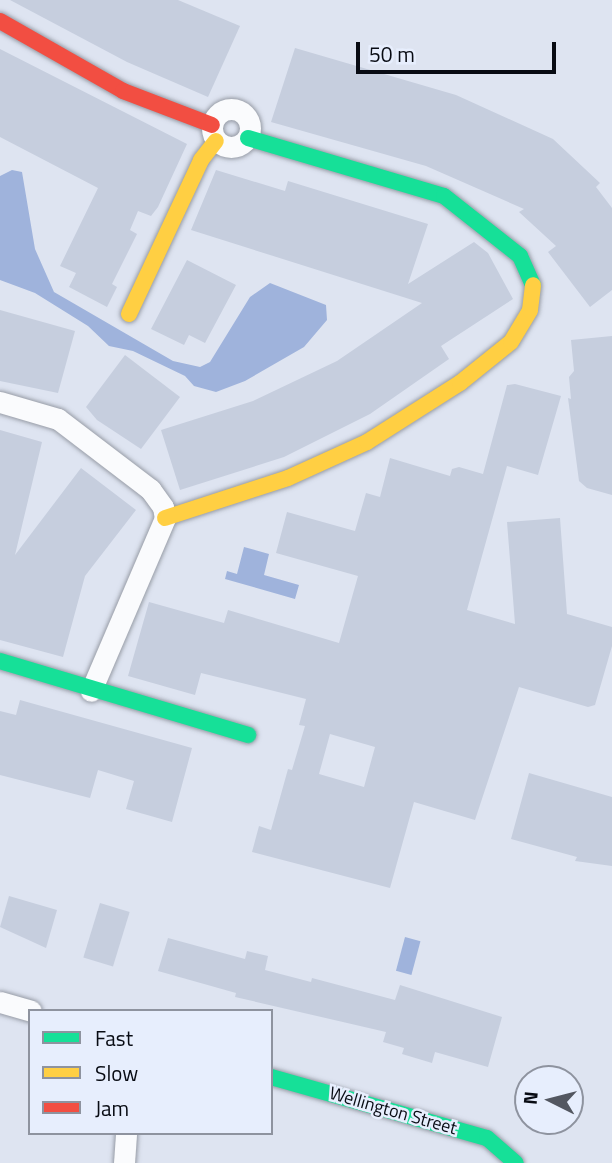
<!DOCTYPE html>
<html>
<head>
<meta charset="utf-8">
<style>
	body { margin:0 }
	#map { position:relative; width:612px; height:1163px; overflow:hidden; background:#dee4f1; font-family:"Titillium Web",sans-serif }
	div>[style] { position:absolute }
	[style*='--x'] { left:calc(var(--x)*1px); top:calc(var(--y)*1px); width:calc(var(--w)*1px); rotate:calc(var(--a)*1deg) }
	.water>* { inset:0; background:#9fb3dc; transform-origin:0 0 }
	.building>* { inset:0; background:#c6cede; transform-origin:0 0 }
	.roads { filter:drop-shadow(0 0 2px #979ca6) drop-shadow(0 0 2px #979ca6) }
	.street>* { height:21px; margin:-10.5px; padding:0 10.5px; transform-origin:10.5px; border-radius:10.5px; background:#fafbfd }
	.street>.ring { margin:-10.5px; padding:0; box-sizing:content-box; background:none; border:21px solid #fafbfd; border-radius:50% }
	.fast>* { height:16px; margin:-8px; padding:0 8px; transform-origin:8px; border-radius:8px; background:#16e098 }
	.slow>* { height:16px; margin:-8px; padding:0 8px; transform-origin:8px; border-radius:8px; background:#ffcf43 }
	.jam>* { height:16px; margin:-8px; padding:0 8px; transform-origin:8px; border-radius:8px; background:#f24e42 }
	span { translate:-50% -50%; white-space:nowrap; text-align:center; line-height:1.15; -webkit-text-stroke:5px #e7eefd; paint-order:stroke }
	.street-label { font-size:18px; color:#080b13 }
	.legend { position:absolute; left:28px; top:1009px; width:245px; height:126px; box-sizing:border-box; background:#e7eefd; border:2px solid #8e939f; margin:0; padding:9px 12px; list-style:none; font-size:21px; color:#080b13 }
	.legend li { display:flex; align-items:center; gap:14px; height:35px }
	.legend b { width:35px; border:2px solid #8e939f }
	.north { position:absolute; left:514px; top:1065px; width:70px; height:70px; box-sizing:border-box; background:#e7eefd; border:2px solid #8e939f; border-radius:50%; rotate:276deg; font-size:19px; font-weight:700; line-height:28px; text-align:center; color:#080b13 }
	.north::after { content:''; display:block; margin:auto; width:24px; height:32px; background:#535761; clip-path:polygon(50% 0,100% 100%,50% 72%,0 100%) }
	.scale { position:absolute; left:356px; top:42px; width:200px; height:32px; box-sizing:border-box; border:4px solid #080b13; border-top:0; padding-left:9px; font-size:21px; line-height:24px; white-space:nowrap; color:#080b13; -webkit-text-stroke:5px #e7eefd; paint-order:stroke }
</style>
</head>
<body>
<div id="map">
	<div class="water">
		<i style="clip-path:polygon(12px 170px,22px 172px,35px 249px,54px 292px,173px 361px,200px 367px,210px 362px,250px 297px,270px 283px,326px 305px,327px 320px,304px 347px,245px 381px,216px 392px,194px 386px,185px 376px,133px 351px,109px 346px,88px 326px,35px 293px,0 280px,0 176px)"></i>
		<i style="clip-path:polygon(244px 547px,269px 554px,264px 575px,299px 585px,295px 599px,225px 579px,227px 571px,237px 574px)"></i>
		<i style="left:405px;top:937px;width:16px;height:35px;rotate:15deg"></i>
	</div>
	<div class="building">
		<i style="clip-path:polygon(10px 0,178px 0,240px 26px,208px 97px,127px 62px)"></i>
		<i style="clip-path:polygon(295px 48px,456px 95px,553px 139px,600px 183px,596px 187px,612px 208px,612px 290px,590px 307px,548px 252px,556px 246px,519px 212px,524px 209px,426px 166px,271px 122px)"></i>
		<i style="clip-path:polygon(0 49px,187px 144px,158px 207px,151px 216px,138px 211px,130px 230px,137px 234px,112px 284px,117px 287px,107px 307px,69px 287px,76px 273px,60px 266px,98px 188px,0 137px)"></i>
		<i style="clip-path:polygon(216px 170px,285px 191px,288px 181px,428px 224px,408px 284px,474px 242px,488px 253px,513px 299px,441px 346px,449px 359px,370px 414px,284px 457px,180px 490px,161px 430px,253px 401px,337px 361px,422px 303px,191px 230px)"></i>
		<i style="clip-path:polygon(187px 260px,236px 285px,205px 343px,189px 335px,184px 345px,151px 329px)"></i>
		<i style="clip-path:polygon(0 310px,75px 331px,58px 393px,0 381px)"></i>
		<i style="clip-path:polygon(612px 336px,612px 495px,587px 488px,579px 481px,568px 398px,571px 399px,569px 377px,574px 371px,571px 340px)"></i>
		<i style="clip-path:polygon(125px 355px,180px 397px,141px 449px,97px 420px,86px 407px)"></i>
		<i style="clip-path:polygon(evenodd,515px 384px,561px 396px,538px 475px,507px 466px,467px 610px,515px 624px,507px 522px,560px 518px,567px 614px,612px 627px,612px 646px,595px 705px,588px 707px,519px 687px,475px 820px,414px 802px,390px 888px,252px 852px,259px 826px,271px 830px,288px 769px,292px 770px,305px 726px,299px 725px,306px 699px,201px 673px,195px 695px,128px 676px,149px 602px,224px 623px,228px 610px,339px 643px,358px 576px,276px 553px,287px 512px,355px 531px,366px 493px,380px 497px,390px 458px,450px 476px,452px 469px,459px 467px,483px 474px,507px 385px,515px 384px,330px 734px,375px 747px,364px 787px,319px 774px,330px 734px)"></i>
		<i style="clip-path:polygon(0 430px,42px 442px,15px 555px,81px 468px,136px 510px,85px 576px,63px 657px,0 640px)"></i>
		<i style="clip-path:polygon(20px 700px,192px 748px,172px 822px,126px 809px,134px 781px,98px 770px,90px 798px,0 775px,0 711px,16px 715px)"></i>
		<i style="clip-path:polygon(529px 773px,612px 797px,612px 866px,575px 861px,577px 857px,511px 839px)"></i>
		<i style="clip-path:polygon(9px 896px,57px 910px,46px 948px,0 927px)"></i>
		<i style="left:100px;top:903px;width:31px;height:57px;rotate:17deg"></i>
		<i style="clip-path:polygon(168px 938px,245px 959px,247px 951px,268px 956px,265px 970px,311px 982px,312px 978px,395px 1000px,400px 985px,502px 1017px,488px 1067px,435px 1052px,432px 1063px,402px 1054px,404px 1048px,383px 1042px,386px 1032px,235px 997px,236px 993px,158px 971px)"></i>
	</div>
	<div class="roads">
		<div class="street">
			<i class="ring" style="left:212px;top:109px;width:17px;height:17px"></i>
			<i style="--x:0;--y:402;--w:60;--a:16.3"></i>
			<i style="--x:58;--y:419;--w:116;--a:37.3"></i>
			<i style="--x:150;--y:489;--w:22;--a:54"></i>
			<i style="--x:163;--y:507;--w:11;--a:80"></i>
			<i style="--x:165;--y:518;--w:188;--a:113.2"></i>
			<i style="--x:0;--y:1002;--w:32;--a:16"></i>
			<i style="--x:124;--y:1163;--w:30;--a:-86"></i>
		</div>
		<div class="fast">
			<i style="--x:248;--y:138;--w:204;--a:16.5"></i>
			<i style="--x:444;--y:196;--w:97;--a:38.3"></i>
			<i style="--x:520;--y:256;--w:32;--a:66"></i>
			<i style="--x:0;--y:661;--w:259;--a:16.6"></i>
			<i style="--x:271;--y:1077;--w:224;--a:15.8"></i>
			<i style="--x:487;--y:1138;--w:38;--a:41"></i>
		</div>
		<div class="slow">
			<i style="--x:129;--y:314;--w:170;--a:-64.9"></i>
			<i style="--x:201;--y:160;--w:24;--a:-52"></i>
			<i style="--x:165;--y:518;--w:129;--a:-18"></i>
			<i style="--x:288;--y:478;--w:87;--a:-24.5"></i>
			<i style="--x:367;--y:442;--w:110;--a:-32.4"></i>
			<i style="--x:460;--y:383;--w:65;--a:-38.8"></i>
			<i style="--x:511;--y:342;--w:37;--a:-59"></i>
			<i style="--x:530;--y:310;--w:25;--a:-83"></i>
		</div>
		<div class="jam">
			<i style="--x:0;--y:21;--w:142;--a:29.6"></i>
			<i style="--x:123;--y:91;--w:95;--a:20.9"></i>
		</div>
	</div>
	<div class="street-label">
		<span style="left:393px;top:1111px;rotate:16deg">Wellington Street</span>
	</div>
	<ul class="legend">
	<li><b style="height:9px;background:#16e098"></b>Fast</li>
	<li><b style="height:9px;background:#ffcf43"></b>Slow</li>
	<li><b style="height:9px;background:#f24e42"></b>Jam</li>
	</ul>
	<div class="north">N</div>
	<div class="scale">50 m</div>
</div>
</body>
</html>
